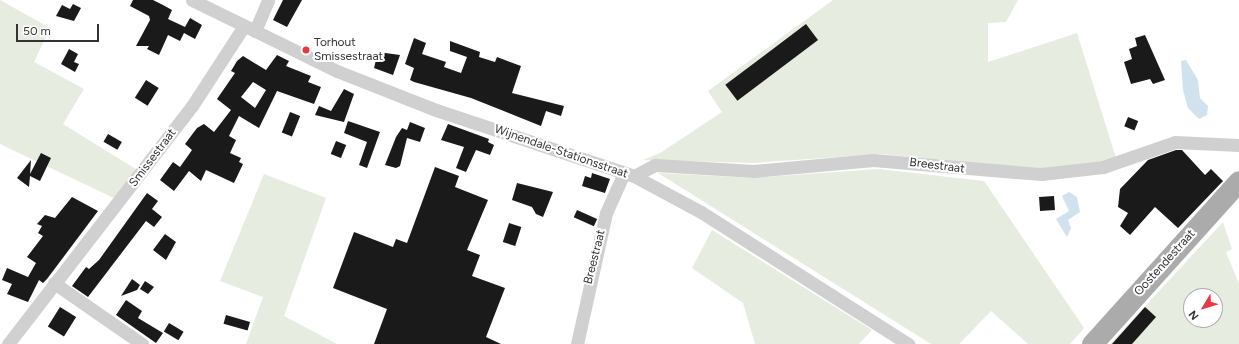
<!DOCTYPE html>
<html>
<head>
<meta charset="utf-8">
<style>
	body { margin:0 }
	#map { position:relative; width:1239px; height:344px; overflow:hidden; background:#fff; font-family:Figtree,sans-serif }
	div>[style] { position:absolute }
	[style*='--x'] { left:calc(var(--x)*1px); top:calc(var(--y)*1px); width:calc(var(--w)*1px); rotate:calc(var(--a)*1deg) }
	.green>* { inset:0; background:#e6ecdf }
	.water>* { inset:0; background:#cfe2ee }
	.building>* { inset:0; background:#1a1a1a; transform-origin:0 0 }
	.street>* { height:13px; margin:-6.5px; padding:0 6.5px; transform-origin:6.5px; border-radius:6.5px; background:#d0d0d0 }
	.primary>* { height:21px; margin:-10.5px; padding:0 10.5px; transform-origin:10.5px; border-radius:10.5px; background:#ababab }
	.dots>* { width:11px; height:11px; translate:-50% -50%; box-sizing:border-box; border:2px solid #fff; border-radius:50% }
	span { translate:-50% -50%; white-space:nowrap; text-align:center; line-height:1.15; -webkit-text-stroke:4px #fff; paint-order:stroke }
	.poi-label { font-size:12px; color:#333 }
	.left { translate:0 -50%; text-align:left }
	.street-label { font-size:12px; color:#333 }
	.north { position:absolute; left:1183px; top:288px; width:40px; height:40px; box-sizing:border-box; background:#fff; border:1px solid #adadad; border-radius:50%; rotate:232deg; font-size:11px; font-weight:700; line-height:16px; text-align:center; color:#333 }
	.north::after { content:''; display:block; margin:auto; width:14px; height:18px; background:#e63946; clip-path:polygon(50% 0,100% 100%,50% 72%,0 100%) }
	.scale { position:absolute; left:16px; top:24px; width:83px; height:18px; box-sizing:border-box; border:2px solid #333; border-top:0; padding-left:5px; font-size:12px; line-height:14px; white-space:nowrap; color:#333; -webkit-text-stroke:3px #fff; paint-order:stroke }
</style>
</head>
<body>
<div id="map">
	<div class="green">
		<i style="clip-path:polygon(0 0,50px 28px,34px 62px,84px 89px,63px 124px,139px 171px,116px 199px,0 144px)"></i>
		<i style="clip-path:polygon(833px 0,1018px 0,1006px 22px,988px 23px,988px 62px,1077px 33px,1116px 158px,1095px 165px,1039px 170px,882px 154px,753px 163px,643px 160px,660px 153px,722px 112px,708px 91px)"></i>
		<i style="clip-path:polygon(878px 169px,984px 181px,1084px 328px,1070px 344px,1028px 344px,991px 311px,959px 344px,931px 344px,658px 173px,753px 178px)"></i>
		<i style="clip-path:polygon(264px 174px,326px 198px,284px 316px,337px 344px,246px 344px,263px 297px,220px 281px)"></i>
		<i style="clip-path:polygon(evenodd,1223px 222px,1232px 249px,1226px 252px,1239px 284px,1239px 344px,1110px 344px,1223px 222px,1191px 296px,1215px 296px,1215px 320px,1191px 320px,1191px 296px)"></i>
		<i style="clip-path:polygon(712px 230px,872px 330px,859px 344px,755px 344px,743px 303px,692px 268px)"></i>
	</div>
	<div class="water">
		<i style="clip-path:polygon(1186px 60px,1198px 80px,1200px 98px,1208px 106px,1207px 115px,1199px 119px,1188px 108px,1183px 90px,1181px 61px)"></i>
		<i style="clip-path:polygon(1069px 192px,1077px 197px,1080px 212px,1068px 220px,1071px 228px,1067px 237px,1056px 219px,1069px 211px,1062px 196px)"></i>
	</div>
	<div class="building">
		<i style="clip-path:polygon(133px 0,153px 0,163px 5px,172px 10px,168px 19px,185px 27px,190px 18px,202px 25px,195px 39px,184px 33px,180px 41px,168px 35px,159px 55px,147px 49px,149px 46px,136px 46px,150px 20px,149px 16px,130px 6px)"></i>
		<i style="clip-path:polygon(283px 0,302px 0,287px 27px,273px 20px)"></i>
		<i style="clip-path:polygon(73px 4px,81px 8px,74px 21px,56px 16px,62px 5px,70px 9px)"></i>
		<i style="left:806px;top:24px;width:20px;height:101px;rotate:53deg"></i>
		<i style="clip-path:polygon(1145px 35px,1165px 80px,1153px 84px,1150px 79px,1131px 84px,1124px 62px,1132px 59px,1129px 49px,1137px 46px,1135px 38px)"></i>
		<i style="clip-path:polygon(414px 38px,426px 43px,422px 54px,446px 62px,444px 67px,461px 73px,467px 57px,450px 51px,450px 41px,480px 52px,479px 57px,495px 62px,497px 57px,521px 66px,512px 93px,564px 106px,561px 116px,546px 111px,541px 126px,471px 98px,414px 82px,410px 80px,414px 68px,405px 64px)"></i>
		<i style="clip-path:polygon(69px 49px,78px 54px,74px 62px,79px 64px,75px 72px,61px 64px)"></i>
		<i style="clip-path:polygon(378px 52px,400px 55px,393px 75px,374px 68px)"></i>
		<i style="clip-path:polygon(evenodd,277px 55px,289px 61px,286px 66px,311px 76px,308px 82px,321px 87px,314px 104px,277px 91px,259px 128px,239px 116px,229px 136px,236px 140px,230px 153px,241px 158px,239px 162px,243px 164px,234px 183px,206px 170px,201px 181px,189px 171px,174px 191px,160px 180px,173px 162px,180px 167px,192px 150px,185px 144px,197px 128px,204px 124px,214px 132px,231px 110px,217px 99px,235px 73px,231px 71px,237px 61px,243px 56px,266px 70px,277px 55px,253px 82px,266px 90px,255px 108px,241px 97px,253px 82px)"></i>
		<i style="left:146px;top:80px;width:15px;height:21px;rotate:32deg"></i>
		<i style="clip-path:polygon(344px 89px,354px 94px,344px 122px,315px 115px,319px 106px,331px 111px)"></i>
		<i style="left:290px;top:112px;width:11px;height:22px;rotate:22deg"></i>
		<i style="left:1128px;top:117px;width:11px;height:10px;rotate:22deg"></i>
		<i style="clip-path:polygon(348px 121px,380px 132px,367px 168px,359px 165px,367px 142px,344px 133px)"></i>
		<i style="clip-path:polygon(410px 122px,425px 128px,420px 142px,407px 138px,400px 166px,396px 168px,385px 165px,396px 137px,402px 128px,407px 130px)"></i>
		<i style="clip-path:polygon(448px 124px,489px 139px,488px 142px,494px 145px,490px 155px,476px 150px,466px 172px,456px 168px,464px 147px,441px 140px)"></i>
		<i style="left:108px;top:134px;width:16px;height:9px;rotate:30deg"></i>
		<i style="left:336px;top:141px;width:11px;height:14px;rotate:22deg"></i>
		<i style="clip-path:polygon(1176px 150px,1182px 150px,1205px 175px,1211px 169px,1223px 181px,1178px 228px,1155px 207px,1130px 235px,1120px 226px,1128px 213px,1118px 207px,1120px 189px,1148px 160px)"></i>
		<i style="clip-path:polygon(41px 153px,51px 158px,40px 181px,30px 176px,29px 187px,17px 178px,31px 160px,30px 174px)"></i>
		<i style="clip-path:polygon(435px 167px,459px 176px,455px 187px,488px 200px,467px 250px,480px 255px,472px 276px,505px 288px,486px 337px,501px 344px,374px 344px,387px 309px,333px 288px,354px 232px,393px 247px,396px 239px,407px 243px)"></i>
		<i style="clip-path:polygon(592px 173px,610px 179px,605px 193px,582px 186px,585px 176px,591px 178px)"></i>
		<i style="clip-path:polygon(517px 183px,553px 192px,543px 217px,536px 214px,532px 207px,512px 200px)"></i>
		<i style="clip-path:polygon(147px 193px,158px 201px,152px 209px,162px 217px,154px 227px,146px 221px,88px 297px,72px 286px,86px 267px,89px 269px,99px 260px)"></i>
		<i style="left:1054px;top:196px;width:14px;height:15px;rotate:86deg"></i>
		<i style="clip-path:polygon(72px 197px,98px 211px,47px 279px,43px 283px,39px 280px,28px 302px,7px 294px,12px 284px,2px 280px,7px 268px,28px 277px,36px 263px,27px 257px,43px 236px,38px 233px,42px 226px,37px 224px,45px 215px,55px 218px)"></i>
		<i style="left:577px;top:210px;width:22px;height:8px;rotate:24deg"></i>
		<i style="left:509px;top:223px;width:13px;height:20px;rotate:18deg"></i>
		<i style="clip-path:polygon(165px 234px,176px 242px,166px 260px,153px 250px)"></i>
		<i style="clip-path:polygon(132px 279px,140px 285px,137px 290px,121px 296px)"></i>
		<i style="clip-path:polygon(145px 281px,154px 287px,148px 294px,140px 289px)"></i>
		<i style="clip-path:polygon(126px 300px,142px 311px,138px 318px,163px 333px,156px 343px,116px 315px)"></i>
		<i style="left:60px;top:307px;width:19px;height:23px;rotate:32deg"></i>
		<i style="clip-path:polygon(1145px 307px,1156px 317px,1132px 344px,1112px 344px)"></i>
		<i style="left:226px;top:315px;width:25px;height:9px;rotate:16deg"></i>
		<i style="left:169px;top:323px;width:17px;height:10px;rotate:31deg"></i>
	</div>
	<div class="street">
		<i style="--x:192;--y:0;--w:161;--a:26.1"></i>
		<i style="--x:337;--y:71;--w:106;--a:21.5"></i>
		<i style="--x:436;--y:110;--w:209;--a:18.4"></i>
		<i style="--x:634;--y:176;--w:76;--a:28.2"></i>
		<i style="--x:701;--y:212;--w:246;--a:32.5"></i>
		<i style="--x:255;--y:31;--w:34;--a:-67"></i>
		<i style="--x:634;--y:176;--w:24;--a:-28"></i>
		<i style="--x:655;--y:165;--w:99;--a:3.5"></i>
		<i style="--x:754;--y:171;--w:120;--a:-5.3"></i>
		<i style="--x:873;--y:160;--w:169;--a:4.8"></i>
		<i style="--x:1041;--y:174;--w:62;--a:-6.4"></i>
		<i style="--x:1103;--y:167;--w:76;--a:-19.1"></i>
		<i style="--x:1175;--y:142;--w:64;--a:2.7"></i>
		<i style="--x:54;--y:283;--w:107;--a:34.7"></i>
		<i style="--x:8;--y:344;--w:301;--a:-52.3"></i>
		<i style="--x:192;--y:106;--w:95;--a:-57"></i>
		<i style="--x:577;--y:344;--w:134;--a:-77.5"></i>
		<i style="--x:606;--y:213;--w:44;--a:-65.8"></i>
	</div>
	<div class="primary">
		<i style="--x:1092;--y:344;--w:219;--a:-48"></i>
	</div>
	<div class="dots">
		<i style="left:306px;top:50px;background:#e63946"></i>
	</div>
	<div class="poi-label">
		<span class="left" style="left:314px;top:50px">Torhout<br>Smissestraat</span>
	</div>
	<div class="street-label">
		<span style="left:561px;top:152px;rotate:19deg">Wijnendale-Stationsstraat</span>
		<span style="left:153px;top:158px;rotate:-53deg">Smissestraat</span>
		<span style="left:937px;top:166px;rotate:7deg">Breestraat</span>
		<span style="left:595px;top:257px;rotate:-76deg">Breestraat</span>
		<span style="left:1165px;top:263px;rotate:-48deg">Oostendestraat</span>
	</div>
	<div class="north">N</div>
	<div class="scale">50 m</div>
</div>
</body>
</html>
